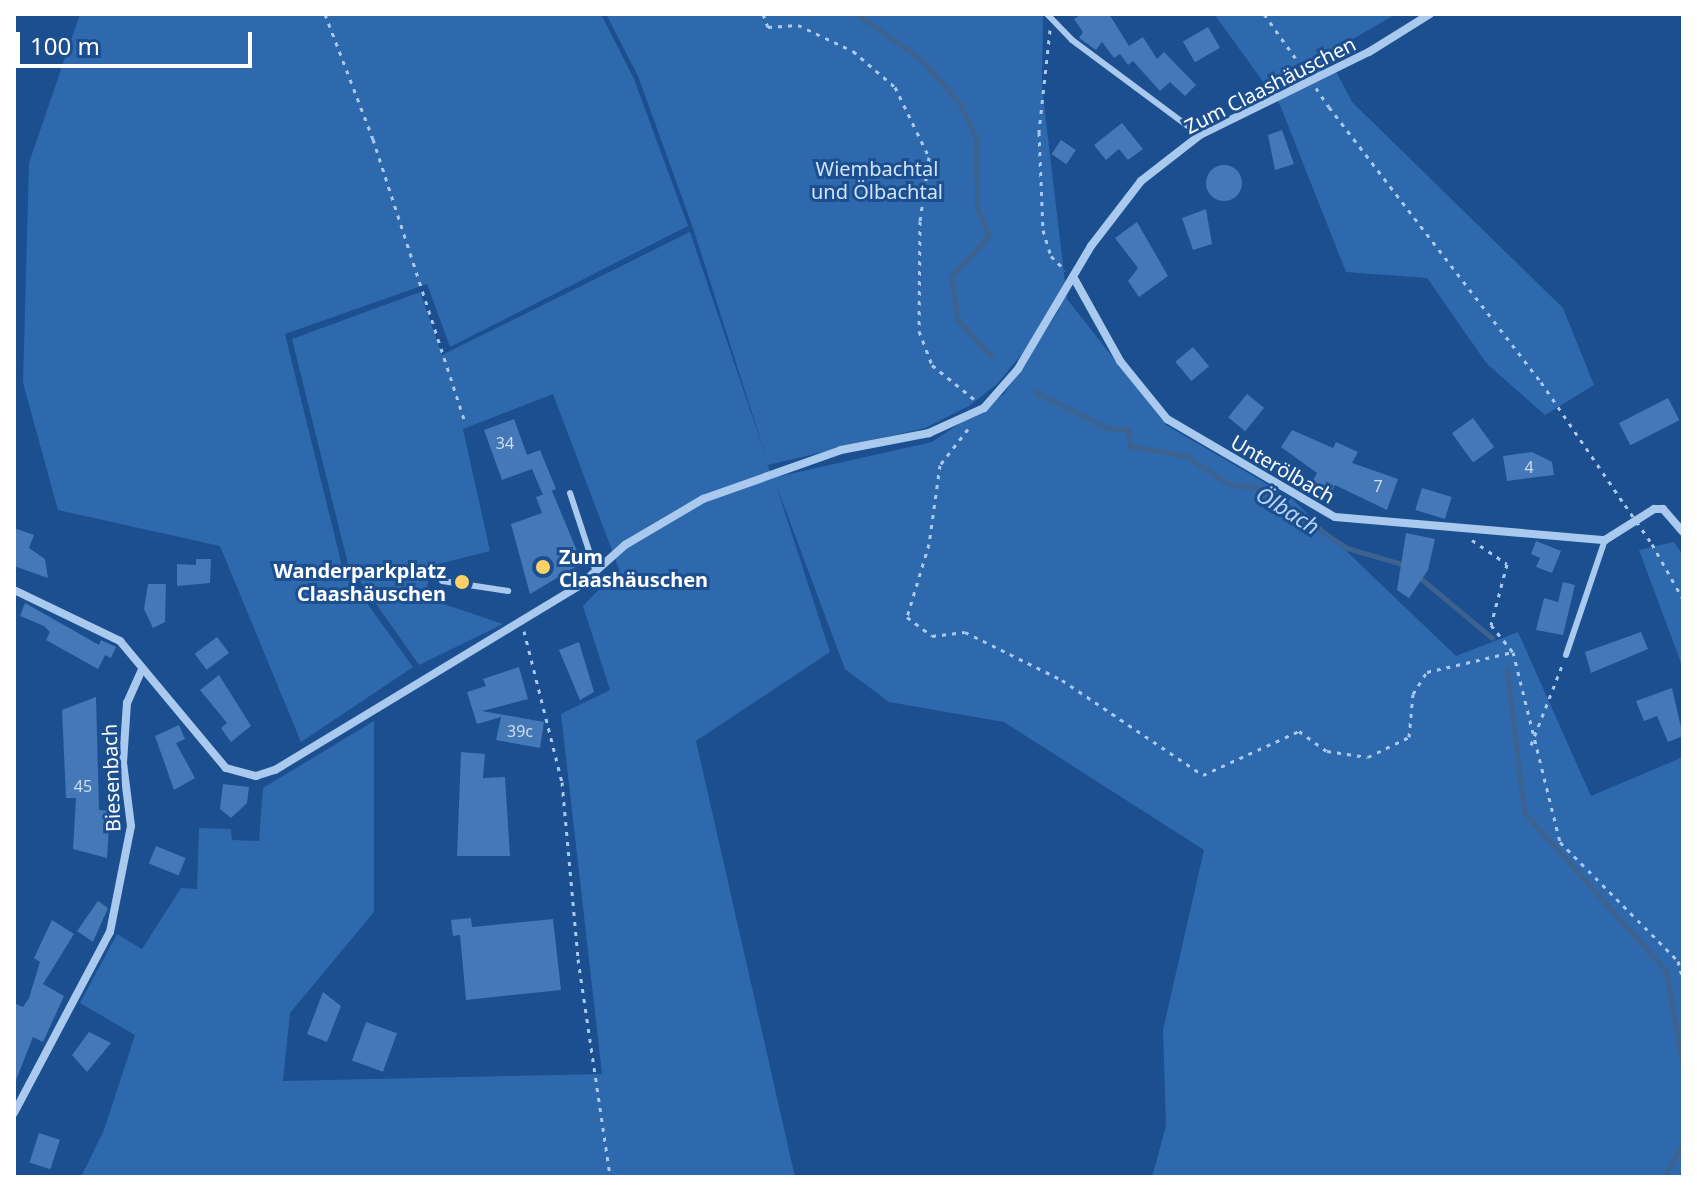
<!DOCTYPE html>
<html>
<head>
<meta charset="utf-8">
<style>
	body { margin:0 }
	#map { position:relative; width:1697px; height:1191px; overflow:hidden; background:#1b4f8f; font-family:"Noto Sans",sans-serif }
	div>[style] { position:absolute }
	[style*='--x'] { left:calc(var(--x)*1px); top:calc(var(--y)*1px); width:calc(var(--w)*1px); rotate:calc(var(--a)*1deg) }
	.green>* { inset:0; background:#2e69ad }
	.stream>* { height:5px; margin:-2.5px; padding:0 2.5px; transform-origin:2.5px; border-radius:2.5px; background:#3c6290 }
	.building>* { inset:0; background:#4478b7; transform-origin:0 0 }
	.round { border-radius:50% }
	.path>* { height:3px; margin-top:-1.5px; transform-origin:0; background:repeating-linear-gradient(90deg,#a9c9ee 0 4px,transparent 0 10px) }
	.service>* { height:6px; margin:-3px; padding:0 3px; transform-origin:3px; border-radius:3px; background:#a9c9ee }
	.minor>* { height:8px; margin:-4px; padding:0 4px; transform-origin:4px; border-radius:4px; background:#a9c9ee }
	.path-bridge>* { height:3px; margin-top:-1.5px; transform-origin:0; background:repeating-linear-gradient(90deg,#a9c9ee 0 4px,transparent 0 10px) }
	.dots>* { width:22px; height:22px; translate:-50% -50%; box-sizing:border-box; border:4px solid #1b4f8f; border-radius:50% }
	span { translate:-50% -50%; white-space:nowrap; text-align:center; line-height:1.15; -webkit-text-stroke:6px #1b4f8f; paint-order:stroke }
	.number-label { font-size:16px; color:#d0dded }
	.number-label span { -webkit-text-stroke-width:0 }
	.street-label { font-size:20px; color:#fff }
	.park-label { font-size:20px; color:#cfe3fa }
	.poi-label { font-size:20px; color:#fff; font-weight:700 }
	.left { translate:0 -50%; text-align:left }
	.right { translate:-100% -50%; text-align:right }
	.water-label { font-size:22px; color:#b5d3f5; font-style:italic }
	.frame { position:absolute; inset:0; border:16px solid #fff; pointer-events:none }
	.scale { position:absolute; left:16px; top:32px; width:236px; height:36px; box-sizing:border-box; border:4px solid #fff; border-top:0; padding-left:10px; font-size:24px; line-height:28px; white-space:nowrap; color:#fff; -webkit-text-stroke:6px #1b4f8f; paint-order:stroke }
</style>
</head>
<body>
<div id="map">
	<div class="green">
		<i style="clip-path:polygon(80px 14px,601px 14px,634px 79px,688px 226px,450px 347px,427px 284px,285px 334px,343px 570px,413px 667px,301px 742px,220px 546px,58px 510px,23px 383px,29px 163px)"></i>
		<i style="clip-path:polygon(evenodd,606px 14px,1043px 14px,1042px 87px,1067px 299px,1166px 425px,1291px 498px,1456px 656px,1518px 632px,1591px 796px,1683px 757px,1683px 1177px,1152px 1177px,1166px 1126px,1163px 1030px,1204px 850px,1004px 722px,889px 702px,845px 669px,775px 482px,830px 652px,696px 741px,795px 1177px,81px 1177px,104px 1130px,135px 1035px,80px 1003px,117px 934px,142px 949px,181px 888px,197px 889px,199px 828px,231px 829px,232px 840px,259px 841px,263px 788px,374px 721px,374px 912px,290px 1013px,283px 1081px,602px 1074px,561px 714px,610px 690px,583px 606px,619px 569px,553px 394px,463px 429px,490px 551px,430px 566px,426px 598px,503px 624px,419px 665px,348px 564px,292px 339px,420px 292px,442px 355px,690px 232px,767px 460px,693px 228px,638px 76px,606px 14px,1061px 307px,1004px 394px,932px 442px,772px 478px,768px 465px,925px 428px,969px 406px,997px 384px,1061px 307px)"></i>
		<i style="clip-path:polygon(1214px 14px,1396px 14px,1327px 54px,1352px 102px,1563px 308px,1594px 385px,1545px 415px,1487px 364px,1427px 278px,1346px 272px,1280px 105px)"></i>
		<i style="clip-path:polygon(1674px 542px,1683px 555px,1683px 668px,1639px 550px)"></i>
	</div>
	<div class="stream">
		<i style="--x:857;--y:14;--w:80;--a:35.3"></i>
		<i style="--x:922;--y:60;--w:58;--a:49.2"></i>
		<i style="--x:960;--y:104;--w:38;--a:65"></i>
		<i style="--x:976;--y:139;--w:69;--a:89.2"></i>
		<i style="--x:977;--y:208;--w:30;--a:66"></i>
		<i style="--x:989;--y:235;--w:57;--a:132.1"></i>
		<i style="--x:951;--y:277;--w:44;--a:80.8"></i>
		<i style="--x:958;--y:320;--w:49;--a:47.5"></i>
		<i style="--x:1035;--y:392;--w:80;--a:26.6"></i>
		<i style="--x:1107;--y:428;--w:21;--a:5"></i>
		<i style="--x:1128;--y:430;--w:16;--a:83"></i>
		<i style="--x:1130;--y:446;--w:57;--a:10.1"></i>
		<i style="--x:1186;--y:456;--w:51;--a:33.1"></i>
		<i style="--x:1229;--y:484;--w:26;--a:7"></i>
		<i style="--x:1255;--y:487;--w:110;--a:33.5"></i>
		<i style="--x:1347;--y:548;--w:60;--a:16.3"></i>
		<i style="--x:1419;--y:577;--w:95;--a:39.9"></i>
		<i style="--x:1507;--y:669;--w:144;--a:83.2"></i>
		<i style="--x:1524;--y:812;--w:213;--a:48.2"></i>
		<i style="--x:1666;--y:971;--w:97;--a:80"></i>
		<i style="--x:1664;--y:1177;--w:38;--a:-60"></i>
	</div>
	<div class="building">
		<i style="clip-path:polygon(1082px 14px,1109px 14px,1129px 46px,1143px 37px,1157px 59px,1164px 52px,1196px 85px,1185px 96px,1170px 82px,1160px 91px,1133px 61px,1128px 65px,1120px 54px,1114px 58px,1102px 42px,1096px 50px,1079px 38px,1083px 32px,1074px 19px)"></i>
		<i style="left:1208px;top:27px;width:24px;height:29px;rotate:60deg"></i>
		<i style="clip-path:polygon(1122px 123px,1143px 149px,1128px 160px,1119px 149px,1106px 160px,1094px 145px)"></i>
		<i style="clip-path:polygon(1282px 130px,1294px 164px,1275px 170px,1268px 135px)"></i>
		<i style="left:1061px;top:140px;width:18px;height:17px;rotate:34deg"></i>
		<i class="round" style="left:1206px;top:165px;width:36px;height:36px"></i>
		<i style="clip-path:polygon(1206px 209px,1212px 244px,1193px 250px,1182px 218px)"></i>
		<i style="clip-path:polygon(1137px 222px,1168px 276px,1139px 297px,1128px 281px,1138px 268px,1115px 238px)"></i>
		<i style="left:1193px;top:347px;width:25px;height:23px;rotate:50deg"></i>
		<i style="left:1247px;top:394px;width:22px;height:30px;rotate:39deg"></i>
		<i style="left:1668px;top:398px;width:25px;height:55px;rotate:63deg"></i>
		<i style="left:1473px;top:418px;width:36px;height:26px;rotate:54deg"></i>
		<i style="clip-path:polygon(514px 419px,527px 455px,540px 450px,556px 489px,543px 495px,532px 469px,502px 480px,484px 430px)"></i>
		<i style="clip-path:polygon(1292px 430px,1333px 448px,1336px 442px,1358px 452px,1352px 463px,1398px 479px,1387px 510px,1335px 485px,1329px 496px,1310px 486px,1317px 473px,1281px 447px)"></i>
		<i style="clip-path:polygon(1532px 452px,1552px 462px,1554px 475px,1507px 481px,1503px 456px)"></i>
		<i style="left:1422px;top:488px;width:31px;height:23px;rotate:17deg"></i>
		<i style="clip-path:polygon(552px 491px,582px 563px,530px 594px,511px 524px,542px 513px,536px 497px)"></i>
		<i style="clip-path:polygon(14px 528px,34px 535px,29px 548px,45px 559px,48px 578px,14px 566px)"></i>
		<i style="clip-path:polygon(1406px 533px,1435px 539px,1428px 570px,1409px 598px,1397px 590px)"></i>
		<i style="clip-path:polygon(1536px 541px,1561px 551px,1552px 573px,1536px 567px,1540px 558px,1531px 554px)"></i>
		<i style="clip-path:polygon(196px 559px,211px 559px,210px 583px,177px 586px,177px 564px,196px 565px)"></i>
		<i style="clip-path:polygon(1563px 582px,1575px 585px,1563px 635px,1536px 630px,1544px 598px,1558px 602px)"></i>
		<i style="clip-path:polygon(148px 584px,166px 584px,165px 622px,153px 628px,144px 609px)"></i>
		<i style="clip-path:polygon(25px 603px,99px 645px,101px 640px,116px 647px,111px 658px,105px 655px,98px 669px,46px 640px,50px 632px,44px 626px,20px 616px)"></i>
		<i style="clip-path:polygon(1641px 632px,1648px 649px,1591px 673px,1585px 652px)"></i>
		<i style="left:217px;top:637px;width:20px;height:28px;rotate:53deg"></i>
		<i style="clip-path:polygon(579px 642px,594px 692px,580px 700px,559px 650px)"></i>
		<i style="clip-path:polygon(519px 667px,528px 699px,482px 711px,544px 722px,540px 748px,496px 740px,501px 717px,477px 724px,467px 692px,486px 686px,483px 679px)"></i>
		<i style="clip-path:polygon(219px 675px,251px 726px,231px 742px,221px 728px,227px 723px,200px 690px)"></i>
		<i style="clip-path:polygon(1672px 688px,1683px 736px,1668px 742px,1657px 716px,1644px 721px,1636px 701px)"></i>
		<i style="clip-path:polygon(96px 697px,99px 810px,110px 811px,107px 858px,73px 849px,76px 798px,66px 798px,62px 710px)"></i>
		<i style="clip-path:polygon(179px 725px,185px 739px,176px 743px,195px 778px,174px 790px,155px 736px)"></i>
		<i style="clip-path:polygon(461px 752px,485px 754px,483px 778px,505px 777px,510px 856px,457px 856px)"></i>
		<i style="clip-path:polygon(223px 784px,249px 787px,247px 803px,231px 818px,220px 809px)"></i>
		<i style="left:156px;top:846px;width:32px;height:19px;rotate:22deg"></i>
		<i style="clip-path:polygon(98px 901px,108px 908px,93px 942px,77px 931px)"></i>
		<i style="clip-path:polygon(471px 918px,472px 927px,553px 919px,561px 990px,466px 1000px,460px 935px,453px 936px,451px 920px)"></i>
		<i style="clip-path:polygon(52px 920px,74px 934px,43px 984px,64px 996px,43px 1042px,33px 1037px,14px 1085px,14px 1003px,23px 1007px,29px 998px,40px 962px,34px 958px)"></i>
		<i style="clip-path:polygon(323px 992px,341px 1006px,327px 1042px,307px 1034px)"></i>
		<i style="left:366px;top:1022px;width:33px;height:41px;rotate:20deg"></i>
		<i style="clip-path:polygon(89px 1032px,111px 1043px,87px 1072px,72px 1055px)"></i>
		<i style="left:39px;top:1133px;width:22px;height:31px;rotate:18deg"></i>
	</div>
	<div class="path">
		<i style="--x:325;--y:14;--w:134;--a:69"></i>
		<i style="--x:373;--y:139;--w:294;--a:72"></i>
		<i style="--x:763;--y:14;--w:14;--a:69"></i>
		<i style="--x:768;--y:27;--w:30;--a:-4"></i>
		<i style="--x:798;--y:25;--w:61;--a:25.3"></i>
		<i style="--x:853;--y:51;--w:55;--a:40.6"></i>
		<i style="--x:895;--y:87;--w:78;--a:64.1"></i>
		<i style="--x:929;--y:157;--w:65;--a:98"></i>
		<i style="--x:920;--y:221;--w:110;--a:90.5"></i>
		<i style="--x:919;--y:331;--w:36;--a:69"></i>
		<i style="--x:932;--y:365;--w:54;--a:39"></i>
		<i style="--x:1264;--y:14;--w:60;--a:54.5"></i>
		<i style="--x:1050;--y:30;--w:103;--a:96.2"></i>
		<i style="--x:1039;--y:132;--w:98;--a:87.7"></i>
		<i style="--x:1043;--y:230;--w:27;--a:73"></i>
		<i style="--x:1051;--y:256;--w:20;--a:45"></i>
		<i style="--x:1329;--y:107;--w:347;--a:52.4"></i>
		<i style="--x:1541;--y:382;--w:149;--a:55.7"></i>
		<i style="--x:968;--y:429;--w:46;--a:127.9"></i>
		<i style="--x:940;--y:465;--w:80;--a:97.9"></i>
		<i style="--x:929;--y:544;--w:76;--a:106.8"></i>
		<i style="--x:907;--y:617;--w:31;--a:37"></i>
		<i style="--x:932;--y:636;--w:33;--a:-7"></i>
		<i style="--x:965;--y:632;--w:108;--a:26.3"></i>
		<i style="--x:1062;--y:680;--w:170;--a:34"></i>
		<i style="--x:1203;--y:775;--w:106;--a:-24.6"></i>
		<i style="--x:1299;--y:731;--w:34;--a:36"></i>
		<i style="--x:1327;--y:751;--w:41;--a:8.3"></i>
		<i style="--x:1368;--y:757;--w:46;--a:-26"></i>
		<i style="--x:1409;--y:737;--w:43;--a:-84.7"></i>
		<i style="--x:1413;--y:694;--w:26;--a:-58"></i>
		<i style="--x:1427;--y:672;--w:88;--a:-13.1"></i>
		<i style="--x:1472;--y:540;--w:42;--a:34.4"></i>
		<i style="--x:1507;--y:564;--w:63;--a:104.7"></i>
		<i style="--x:1491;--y:625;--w:35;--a:51"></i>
		<i style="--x:1513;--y:652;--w:196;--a:76.1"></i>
		<i style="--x:1560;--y:842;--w:168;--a:45.2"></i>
		<i style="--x:1678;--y:961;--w:20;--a:75"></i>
		<i style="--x:1652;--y:544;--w:63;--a:60.6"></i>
		<i style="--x:524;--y:631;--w:156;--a:75.9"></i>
		<i style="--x:562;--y:782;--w:178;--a:84.8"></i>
		<i style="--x:578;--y:959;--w:220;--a:81.6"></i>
		<i style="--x:1531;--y:745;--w:88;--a:-68.7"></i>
	</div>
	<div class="service">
		<i style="--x:1047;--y:14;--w:36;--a:46"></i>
		<i style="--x:1072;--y:40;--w:159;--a:36.6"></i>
		<i style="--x:570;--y:493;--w:83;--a:71.8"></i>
		<i style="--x:442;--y:581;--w:67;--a:8.6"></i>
		<i style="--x:1566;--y:655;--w:121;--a:-71.3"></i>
	</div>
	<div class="minor">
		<i style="--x:1075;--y:280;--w:93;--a:60.9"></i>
		<i style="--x:1120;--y:361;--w:75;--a:51"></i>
		<i style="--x:1167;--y:419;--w:194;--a:30.3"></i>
		<i style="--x:1335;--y:517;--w:271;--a:4.9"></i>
		<i style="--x:1605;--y:540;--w:58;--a:-32.3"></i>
		<i style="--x:1654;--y:509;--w:9;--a:0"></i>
		<i style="--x:1663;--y:509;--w:30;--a:49"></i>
		<i style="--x:14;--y:590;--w:118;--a:25.7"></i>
		<i style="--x:120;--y:641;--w:165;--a:50.2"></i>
		<i style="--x:226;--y:768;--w:31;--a:15"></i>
		<i style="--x:256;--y:776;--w:20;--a:-18"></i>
		<i style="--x:275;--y:770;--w:355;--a:-31.2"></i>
		<i style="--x:579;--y:586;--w:62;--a:-41.7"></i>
		<i style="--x:625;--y:545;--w:91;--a:-30.5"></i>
		<i style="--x:703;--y:499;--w:146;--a:-19.5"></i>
		<i style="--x:841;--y:450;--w:90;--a:-10.9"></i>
		<i style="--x:929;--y:433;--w:60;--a:-24.4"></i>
		<i style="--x:984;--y:408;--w:52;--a:-48.9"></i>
		<i style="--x:1018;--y:369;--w:143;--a:-59.3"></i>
		<i style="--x:1091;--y:246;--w:82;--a:-52.4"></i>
		<i style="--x:1141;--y:181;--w:75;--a:-37.9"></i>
		<i style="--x:1200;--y:135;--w:188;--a:-26.2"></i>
		<i style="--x:1369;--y:52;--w:72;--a:-31.9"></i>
		<i style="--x:14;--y:1113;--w:205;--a:-62.1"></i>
		<i style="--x:110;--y:932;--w:108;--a:-78.8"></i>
		<i style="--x:131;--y:826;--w:64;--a:-97.2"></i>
		<i style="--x:123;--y:763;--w:60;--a:-86.2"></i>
		<i style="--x:127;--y:703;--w:35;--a:-66"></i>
	</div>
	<div class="path-bridge">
		<i style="--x:1299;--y:63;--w:53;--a:55.7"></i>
		<i style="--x:1625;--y:505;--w:47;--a:55.3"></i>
	</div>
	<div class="dots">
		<i style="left:543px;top:567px;background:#ffd166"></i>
		<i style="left:462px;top:582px;background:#ffd166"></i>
	</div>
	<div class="number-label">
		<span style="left:505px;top:443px">34</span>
		<span style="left:1529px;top:467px">4</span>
		<span style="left:1378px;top:486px">7</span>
		<span style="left:520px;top:731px">39c</span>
		<span style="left:83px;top:786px">45</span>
	</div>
	<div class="street-label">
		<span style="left:1270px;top:85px;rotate:-27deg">Zum Claashäuschen</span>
		<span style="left:1283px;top:469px;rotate:30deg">Unterölbach</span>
		<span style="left:111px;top:778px;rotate:-92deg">Biesenbach</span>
	</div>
	<div class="park-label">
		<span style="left:877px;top:180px">Wiembachtal<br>und Ölbachtal</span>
	</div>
	<div class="poi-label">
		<span class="left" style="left:559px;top:568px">Zum<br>Claashäuschen</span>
		<span class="right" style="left:446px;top:582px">Wanderparkplatz<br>Claashäuschen</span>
	</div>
	<div class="water-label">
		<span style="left:1288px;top:510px;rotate:32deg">Ölbach</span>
	</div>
	<div class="frame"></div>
	<div class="scale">100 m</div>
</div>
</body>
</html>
